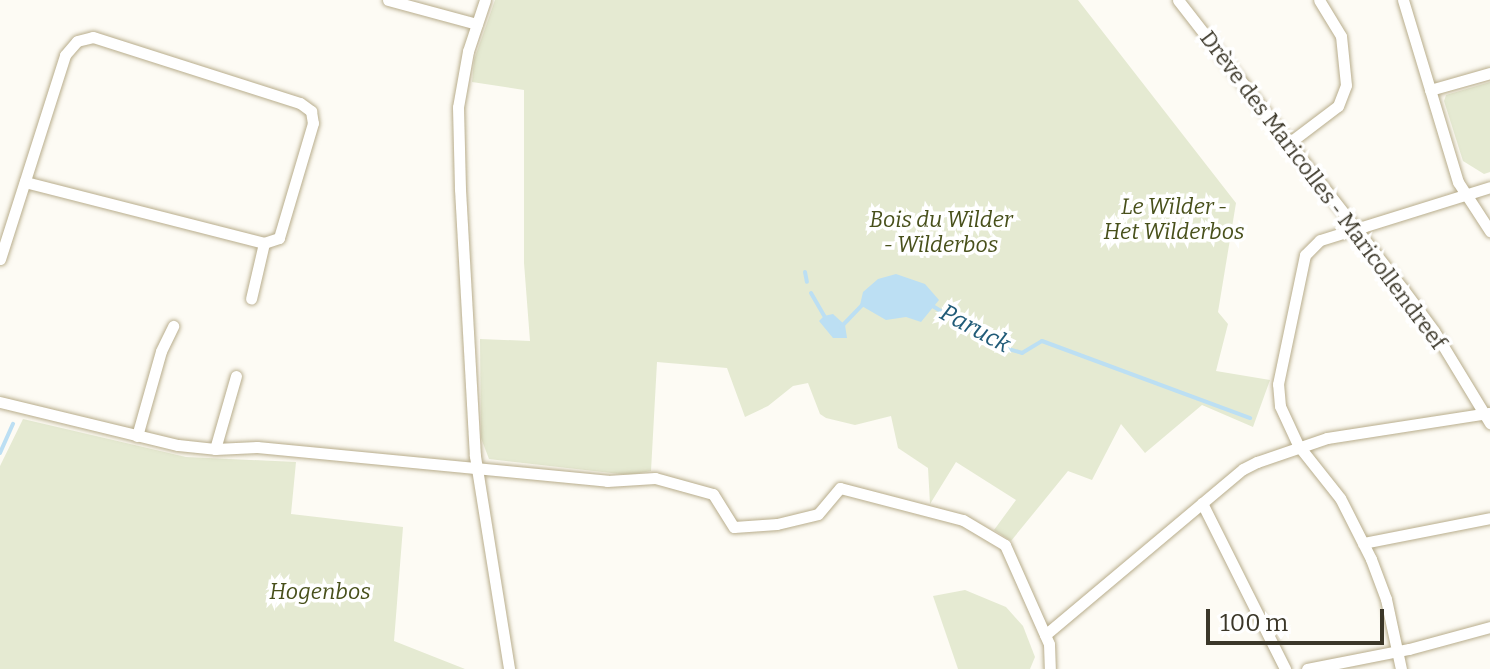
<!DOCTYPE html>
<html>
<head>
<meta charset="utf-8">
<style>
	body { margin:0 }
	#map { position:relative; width:1490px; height:669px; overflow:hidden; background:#fdfbf4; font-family:Bitter,serif }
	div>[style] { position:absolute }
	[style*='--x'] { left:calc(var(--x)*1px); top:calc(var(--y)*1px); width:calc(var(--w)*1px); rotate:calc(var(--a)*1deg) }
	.green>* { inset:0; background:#e5ead2 }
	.water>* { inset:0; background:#bcdff3 }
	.stream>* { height:4px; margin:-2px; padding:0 2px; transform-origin:2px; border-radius:2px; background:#bcdff3 }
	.roads { filter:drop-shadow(0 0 2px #b8ad8c) drop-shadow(0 0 2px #b8ad8c) }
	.minor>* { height:11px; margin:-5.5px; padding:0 5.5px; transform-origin:5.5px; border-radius:5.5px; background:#fff }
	span { translate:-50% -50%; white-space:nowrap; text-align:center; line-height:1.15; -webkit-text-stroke:7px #fff; paint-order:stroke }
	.street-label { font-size:22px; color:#3b3729 }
	.park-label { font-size:22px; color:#48501b; font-style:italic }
	.water-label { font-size:24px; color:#205b78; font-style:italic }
	.scale { position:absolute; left:1206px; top:609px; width:178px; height:36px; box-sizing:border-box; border:4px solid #3b3729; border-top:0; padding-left:10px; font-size:24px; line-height:28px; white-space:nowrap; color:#3b3729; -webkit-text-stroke:6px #fff; paint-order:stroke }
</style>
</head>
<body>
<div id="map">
	<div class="green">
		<i style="clip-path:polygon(495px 0,1078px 0,1236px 203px,1218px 312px,1228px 324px,1216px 371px,1270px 380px,1253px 427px,1202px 405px,1145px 453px,1121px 424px,1092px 480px,1068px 471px,1011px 541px,994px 530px,1016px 500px,956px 462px,930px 504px,928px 468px,898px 448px,891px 416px,855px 425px,826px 418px,820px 414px,808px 383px,793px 386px,768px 406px,745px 417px,727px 368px,657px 362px,651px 471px,629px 475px,489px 459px,481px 438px,480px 339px,530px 341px,524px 263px,524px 90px,472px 82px,474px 60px)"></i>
		<i style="clip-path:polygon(1490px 82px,1490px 172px,1484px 174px,1463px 161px,1444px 101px,1446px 95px)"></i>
		<i style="clip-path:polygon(23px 419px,186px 457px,296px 462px,291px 514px,403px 527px,394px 641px,465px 669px,0 669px,0 466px)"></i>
		<i style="clip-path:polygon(965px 590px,1006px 607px,1023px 626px,1035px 657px,1030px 669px,958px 669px,933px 596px)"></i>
	</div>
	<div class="water">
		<i style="clip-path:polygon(896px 274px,925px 284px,939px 300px,921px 322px,906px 317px,886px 320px,860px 305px,863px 292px,878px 279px)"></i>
		<i style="clip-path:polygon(833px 314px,845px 325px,847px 338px,833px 338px,819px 321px,824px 316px)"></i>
	</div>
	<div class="stream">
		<i style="--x:805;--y:272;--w:10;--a:79"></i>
		<i style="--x:811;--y:293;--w:28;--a:60"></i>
		<i style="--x:931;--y:305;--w:79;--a:31.5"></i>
		<i style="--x:998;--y:346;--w:25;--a:16"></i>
		<i style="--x:1022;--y:353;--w:23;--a:-31"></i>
		<i style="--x:1042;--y:341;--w:222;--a:20.3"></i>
		<i style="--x:841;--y:327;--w:30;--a:-46"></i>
		<i style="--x:0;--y:453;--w:32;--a:-66"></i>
	</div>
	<div class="roads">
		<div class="minor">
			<i style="--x:388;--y:0;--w:92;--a:15.1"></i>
			<i style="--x:485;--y:0;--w:54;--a:108.4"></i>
			<i style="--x:468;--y:51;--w:57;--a:100.1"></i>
			<i style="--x:458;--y:107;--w:82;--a:88.6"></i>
			<i style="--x:460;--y:189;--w:267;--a:86.8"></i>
			<i style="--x:475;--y:456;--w:216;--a:80.9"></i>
			<i style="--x:1178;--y:0;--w:366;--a:52.1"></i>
			<i style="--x:1403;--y:289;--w:52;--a:53.6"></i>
			<i style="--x:1434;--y:331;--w:108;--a:58.7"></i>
			<i style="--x:1403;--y:0;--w:190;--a:73.2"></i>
			<i style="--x:1458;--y:182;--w:59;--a:56.9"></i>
			<i style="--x:1430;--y:90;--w:62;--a:-15.8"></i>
			<i style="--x:1289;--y:143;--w:61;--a:-37.1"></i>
			<i style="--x:1338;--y:106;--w:22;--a:-69"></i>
			<i style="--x:1346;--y:85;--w:49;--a:-95.8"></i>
			<i style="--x:1341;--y:36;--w:42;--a:-121.4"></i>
			<i style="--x:25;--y:182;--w:247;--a:14.3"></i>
			<i style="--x:0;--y:259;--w:214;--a:-72.3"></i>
			<i style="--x:65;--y:55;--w:18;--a:-49"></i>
			<i style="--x:77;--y:41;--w:16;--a:-14"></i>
			<i style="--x:93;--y:37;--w:217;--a:17.7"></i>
			<i style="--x:300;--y:103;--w:14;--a:36"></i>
			<i style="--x:311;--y:111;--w:12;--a:81"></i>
			<i style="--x:313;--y:123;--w:120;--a:106.5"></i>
			<i style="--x:279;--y:238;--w:16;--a:162"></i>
			<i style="--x:264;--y:243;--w:57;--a:103.1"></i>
			<i style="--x:0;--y:402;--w:183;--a:13.6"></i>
			<i style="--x:178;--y:445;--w:37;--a:6"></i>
			<i style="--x:215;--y:449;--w:42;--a:-2.7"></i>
			<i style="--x:257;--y:447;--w:352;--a:5.5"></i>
			<i style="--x:607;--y:481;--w:48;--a:-3.6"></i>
			<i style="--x:655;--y:478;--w:60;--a:15.4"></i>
			<i style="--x:713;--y:494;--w:39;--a:58"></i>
			<i style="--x:734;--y:527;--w:43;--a:-4"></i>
			<i style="--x:777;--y:524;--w:42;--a:-13.7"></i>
			<i style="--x:818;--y:514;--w:34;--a:-50"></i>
			<i style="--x:840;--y:488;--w:127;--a:14.6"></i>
			<i style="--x:963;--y:520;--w:49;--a:30.8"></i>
			<i style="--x:1005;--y:545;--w:108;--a:66"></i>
			<i style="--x:1049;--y:644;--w:25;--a:88"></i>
			<i style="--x:137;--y:436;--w:88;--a:-74.2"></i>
			<i style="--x:161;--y:351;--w:28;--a:-64"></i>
			<i style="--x:215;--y:449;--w:76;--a:-74"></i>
			<i style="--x:1202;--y:503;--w:186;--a:63.4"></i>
			<i style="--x:1363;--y:543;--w:129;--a:-11.1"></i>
			<i style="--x:1045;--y:635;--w:258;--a:-40"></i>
			<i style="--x:1243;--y:469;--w:16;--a:-27"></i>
			<i style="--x:1257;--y:462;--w:74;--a:-18.9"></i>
			<i style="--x:1327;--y:438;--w:164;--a:-8.8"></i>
			<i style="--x:1307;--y:669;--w:104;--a:-11.1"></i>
			<i style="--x:1409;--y:649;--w:84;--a:-15.2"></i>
			<i style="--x:1401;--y:669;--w:72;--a:-102.1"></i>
			<i style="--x:1386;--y:599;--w:43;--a:-110.6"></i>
			<i style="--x:1371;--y:559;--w:68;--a:-116.9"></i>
			<i style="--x:1340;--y:498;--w:68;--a:-128.4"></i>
			<i style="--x:1298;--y:445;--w:43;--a:-114.8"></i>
			<i style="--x:1280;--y:406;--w:22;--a:-95"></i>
			<i style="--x:1278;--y:384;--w:132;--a:-78.2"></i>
			<i style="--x:1305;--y:255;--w:21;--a:-45"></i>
			<i style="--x:1320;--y:240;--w:178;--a:-17.3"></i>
		</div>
	</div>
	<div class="street-label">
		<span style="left:1323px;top:190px;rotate:53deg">Drève des Maricolles - Maricollendreef</span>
	</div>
	<div class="park-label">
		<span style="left:1174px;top:219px">Le Wilder -<br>Het Wilderbos</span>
		<span style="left:941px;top:232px">Bois du Wilder<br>- Wilderbos</span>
		<span style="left:320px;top:592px">Hogenbos</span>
	</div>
	<div class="water-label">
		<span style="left:975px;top:329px;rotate:28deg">Paruck</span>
	</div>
	<div class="scale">100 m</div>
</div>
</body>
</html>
